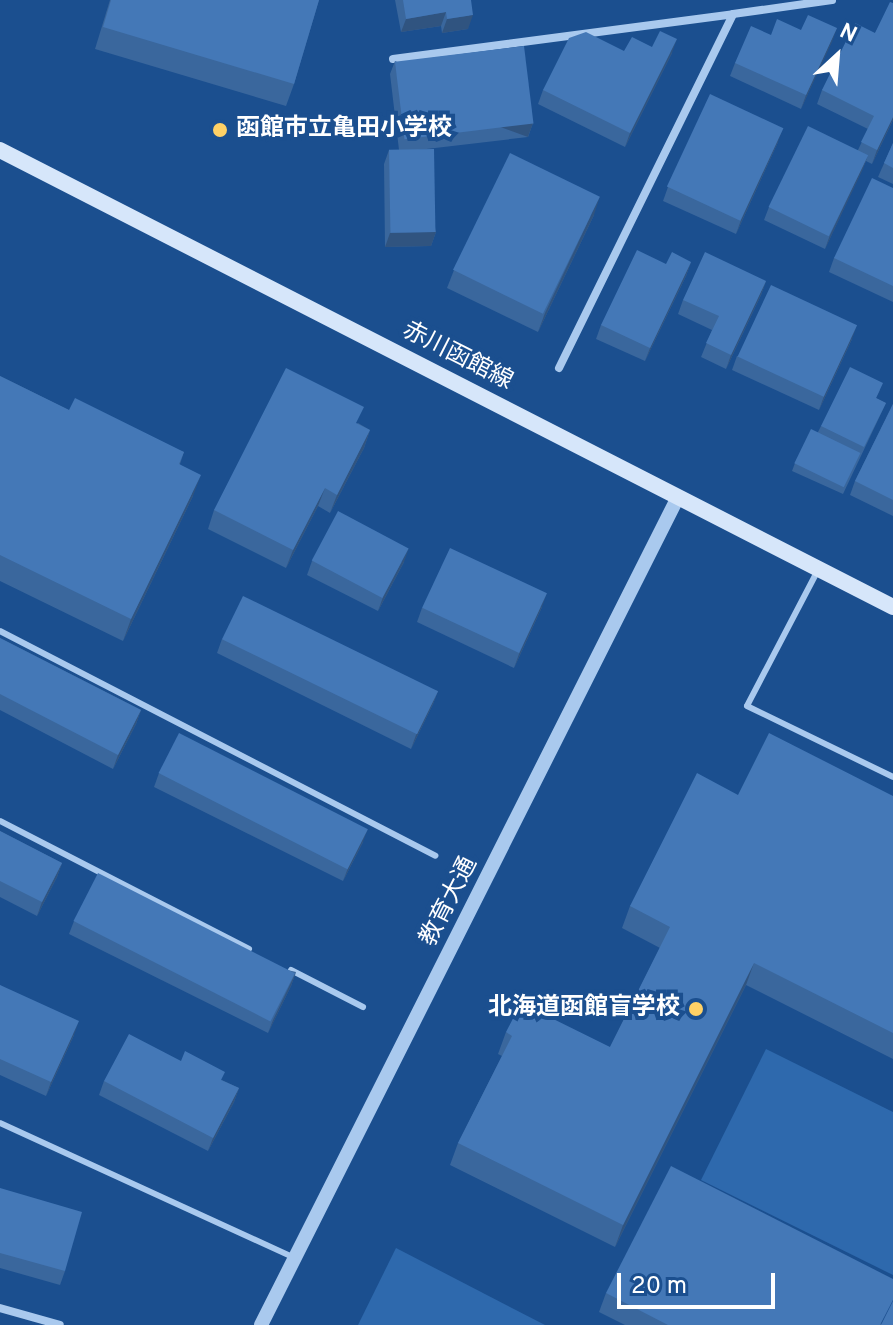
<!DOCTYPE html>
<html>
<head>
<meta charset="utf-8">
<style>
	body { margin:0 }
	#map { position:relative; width:893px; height:1325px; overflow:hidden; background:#1b4f8f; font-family:Overpass,"Noto Sans JP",sans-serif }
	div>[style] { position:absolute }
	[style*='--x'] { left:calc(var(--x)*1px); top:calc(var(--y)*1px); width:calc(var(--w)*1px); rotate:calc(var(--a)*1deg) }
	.green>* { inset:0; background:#2e69ad }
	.service>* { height:6px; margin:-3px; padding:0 3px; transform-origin:3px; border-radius:3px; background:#a9c9ee }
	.minor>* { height:8px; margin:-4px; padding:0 4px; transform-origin:4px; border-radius:4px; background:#a9c9ee }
	.tertiary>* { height:14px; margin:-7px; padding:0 7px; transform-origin:7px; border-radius:7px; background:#a9c9ee }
	.secondary>* { height:16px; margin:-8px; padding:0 8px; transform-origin:8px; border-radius:8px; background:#d6e6fa }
	.wall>* { inset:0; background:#3a679d }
	.shaded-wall>* { inset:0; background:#305480; transform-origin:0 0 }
	.building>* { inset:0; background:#4478b7; transform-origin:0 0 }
	.dots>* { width:22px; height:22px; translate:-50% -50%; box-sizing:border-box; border:4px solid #1b4f8f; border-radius:50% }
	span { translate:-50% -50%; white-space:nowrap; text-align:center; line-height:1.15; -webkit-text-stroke:8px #1b4f8f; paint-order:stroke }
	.poi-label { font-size:24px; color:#fff; font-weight:700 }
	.left { translate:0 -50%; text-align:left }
	.right { translate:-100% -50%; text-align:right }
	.street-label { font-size:24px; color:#fff }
	.north { position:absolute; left:797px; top:16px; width:80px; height:80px; -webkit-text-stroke:6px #1b4f8f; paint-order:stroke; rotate:26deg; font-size:22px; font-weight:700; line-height:32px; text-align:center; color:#fff }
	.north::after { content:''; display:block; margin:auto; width:28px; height:36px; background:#fff; clip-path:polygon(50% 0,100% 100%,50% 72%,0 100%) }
	.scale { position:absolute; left:617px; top:1273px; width:158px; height:36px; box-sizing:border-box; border:4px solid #fff; border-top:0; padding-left:10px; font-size:24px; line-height:28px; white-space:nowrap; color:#fff; -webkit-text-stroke:6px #1b4f8f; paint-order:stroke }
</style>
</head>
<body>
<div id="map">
	<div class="green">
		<i style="clip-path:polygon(766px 1049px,893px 1112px,893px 1275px,701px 1180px)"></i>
		<i style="clip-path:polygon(396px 1248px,545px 1325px,358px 1325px)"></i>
	</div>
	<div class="service">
		<i style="--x:818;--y:570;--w:153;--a:117.6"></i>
		<i style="--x:747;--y:706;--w:162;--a:25.9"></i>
		<i style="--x:0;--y:631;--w:490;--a:27.3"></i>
		<i style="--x:0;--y:821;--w:280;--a:27.2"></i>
		<i style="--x:291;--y:970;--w:81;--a:27.2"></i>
		<i style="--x:0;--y:1123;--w:324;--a:24.6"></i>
	</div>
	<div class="minor">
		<i style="--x:393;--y:59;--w:343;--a:-7.5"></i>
		<i style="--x:559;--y:368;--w:394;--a:-63.8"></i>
		<i style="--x:733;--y:14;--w:100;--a:-8"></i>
		<i style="--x:0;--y:1308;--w:62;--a:15.8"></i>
	</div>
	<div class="tertiary">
		<i style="--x:261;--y:1325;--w:927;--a:-63.27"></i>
	</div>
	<div class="secondary">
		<i style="--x:0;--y:150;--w:1003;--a:27.1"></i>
	</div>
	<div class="wall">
		<i style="clip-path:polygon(110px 0,319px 0,294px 84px,286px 106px,95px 49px)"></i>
		<i style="clip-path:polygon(395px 0,471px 0,468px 29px,442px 33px,441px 26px,401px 32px)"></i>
		<i style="clip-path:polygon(893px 3px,893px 120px,872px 164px,866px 161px,825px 249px,764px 220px,769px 207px,858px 150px,868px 129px,817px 104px,822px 90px,875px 33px)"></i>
		<i style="clip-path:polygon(837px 28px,801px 109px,730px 76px,735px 63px,771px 35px,801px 30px)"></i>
		<i style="clip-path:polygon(652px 47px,672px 53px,625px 147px,538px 104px,543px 90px,624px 51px)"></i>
		<i style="clip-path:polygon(395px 61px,533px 123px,528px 137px,418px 150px,436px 232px,431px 246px,385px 247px,384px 164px,389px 150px,399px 150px,390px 74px)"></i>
		<i style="clip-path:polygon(778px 142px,736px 234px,663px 201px,668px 187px)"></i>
		<i style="clip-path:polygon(893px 143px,893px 184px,878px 177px)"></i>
		<i style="clip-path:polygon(893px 188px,893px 302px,829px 272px,834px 258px)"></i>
		<i style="clip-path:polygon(594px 215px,538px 332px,447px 288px,454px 270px)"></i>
		<i style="clip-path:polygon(691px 262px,686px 276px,645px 361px,596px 339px,601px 325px,666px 264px)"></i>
		<i style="clip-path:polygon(766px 281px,761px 295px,726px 369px,701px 357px,712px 330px,678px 314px,683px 300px)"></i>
		<i style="clip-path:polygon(852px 339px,819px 410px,732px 370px,737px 356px)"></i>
		<i style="clip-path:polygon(0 376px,69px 410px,184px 452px,180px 464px,193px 496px,123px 641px,0 581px)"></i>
		<i style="clip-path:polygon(880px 390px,876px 398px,886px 403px,843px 494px,792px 471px,795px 463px,818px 432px,821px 426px)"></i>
		<i style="clip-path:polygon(893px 404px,893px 516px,850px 495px,855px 481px)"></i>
		<i style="clip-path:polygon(358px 423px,370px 430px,364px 448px,330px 513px,318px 506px,286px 568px,208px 529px,214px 510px)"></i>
		<i style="clip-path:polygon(312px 561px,404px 562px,378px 611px,307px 575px)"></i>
		<i style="clip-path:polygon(542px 607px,514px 668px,417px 622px,422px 608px)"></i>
		<i style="clip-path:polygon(0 638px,141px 710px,136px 724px,113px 769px,0 710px)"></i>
		<i style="clip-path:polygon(222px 639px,438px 691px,433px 704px,411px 749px,217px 653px)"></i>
		<i style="clip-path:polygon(159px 773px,363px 842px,343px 881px,154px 787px)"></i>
		<i style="clip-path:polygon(738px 795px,893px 796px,893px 1059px,746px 985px,615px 1247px,450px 1165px,458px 1143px,502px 1056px,498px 1054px,506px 1032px,610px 1047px,660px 948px,622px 928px,630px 906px)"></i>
		<i style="clip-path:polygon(0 831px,62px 863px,57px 877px,37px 916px,0 897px)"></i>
		<i style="clip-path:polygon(74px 921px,296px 972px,291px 986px,268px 1033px,69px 934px)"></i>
		<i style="clip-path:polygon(0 985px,74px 1035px,46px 1096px,0 1075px)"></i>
		<i style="clip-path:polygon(181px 1061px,239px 1088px,234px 1102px,208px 1151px,99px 1095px,104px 1081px)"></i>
		<i style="clip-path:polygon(0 1188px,65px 1271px,60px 1285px,0 1268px)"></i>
		<i style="clip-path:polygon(606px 1293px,893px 1325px,625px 1325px,599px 1312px)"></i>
	</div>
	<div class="shaded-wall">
		<i style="clip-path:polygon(446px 12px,441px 26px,401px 32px,406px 19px)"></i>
		<i style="clip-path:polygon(473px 15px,468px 29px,442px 33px,447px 19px)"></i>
		<i style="clip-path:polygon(837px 28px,832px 42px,801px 109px,806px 95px)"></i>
		<i style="clip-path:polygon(677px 39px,672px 53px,625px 147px,630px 133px)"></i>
		<i style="clip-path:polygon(893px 117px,893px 120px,872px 164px,877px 150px)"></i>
		<i style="left:533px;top:123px;width:15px;height:129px;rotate:110deg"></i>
		<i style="clip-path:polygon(783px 128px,778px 142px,736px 234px,741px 220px)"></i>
		<i style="clip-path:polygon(868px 155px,863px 169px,825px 249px,830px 235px)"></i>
		<i style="clip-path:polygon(600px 196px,594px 215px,538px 332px,545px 313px)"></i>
		<i style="clip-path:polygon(436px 232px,431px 246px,385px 247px,390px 233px)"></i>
		<i style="clip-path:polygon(691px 262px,686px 276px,645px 361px,650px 348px)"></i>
		<i style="clip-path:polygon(766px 281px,761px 295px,726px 369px,731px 355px)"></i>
		<i style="clip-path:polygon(857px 325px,852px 339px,819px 410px,824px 396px)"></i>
		<i style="clip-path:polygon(370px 430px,364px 448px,330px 513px,337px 495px)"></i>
		<i style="clip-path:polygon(201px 475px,193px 496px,123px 641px,131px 619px)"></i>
		<i style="clip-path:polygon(325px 488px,318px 506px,286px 568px,293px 550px)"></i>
		<i style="clip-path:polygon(409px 548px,404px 562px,378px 611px,383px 597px)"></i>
		<i style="clip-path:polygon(547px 593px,542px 607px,514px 668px,519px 654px)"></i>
		<i style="clip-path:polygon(438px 691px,433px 704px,411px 749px,416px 735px)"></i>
		<i style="clip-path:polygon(141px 710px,136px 724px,113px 769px,118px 755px)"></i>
		<i style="clip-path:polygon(368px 828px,363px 842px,343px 881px,348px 868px)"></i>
		<i style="clip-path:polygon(62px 863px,57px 877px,37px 916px,42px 902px)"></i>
		<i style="clip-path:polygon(754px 963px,746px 985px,615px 1247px,623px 1225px)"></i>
		<i style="clip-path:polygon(296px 972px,291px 986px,268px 1033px,273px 1020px)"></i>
		<i style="clip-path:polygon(79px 1021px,74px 1035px,46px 1096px,51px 1082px)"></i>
		<i style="clip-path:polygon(239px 1088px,234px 1102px,208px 1151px,213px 1138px)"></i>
	</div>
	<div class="building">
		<i style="clip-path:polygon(111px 0,319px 0,294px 84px,103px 27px)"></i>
		<i style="clip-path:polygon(403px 0,471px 0,473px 15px,447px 19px,446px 12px,406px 19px)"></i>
		<i style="clip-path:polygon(890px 2px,893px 3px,893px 117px,877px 150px,861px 142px,874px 116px,822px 90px,855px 23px,875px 33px)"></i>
		<i style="clip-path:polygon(808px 15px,837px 28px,806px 95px,735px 63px,751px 26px,771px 35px,777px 19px,801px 30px)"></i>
		<i style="clip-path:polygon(660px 31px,677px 39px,630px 133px,543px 90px,569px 38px,586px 32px,624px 51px,632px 37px,652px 47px)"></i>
		<i style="left:524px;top:46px;width:78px;height:130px;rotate:83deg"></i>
		<i style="left:710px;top:94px;width:81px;height:102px;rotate:25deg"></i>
		<i style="left:808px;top:126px;width:67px;height:90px;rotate:26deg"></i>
		<i style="clip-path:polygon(893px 143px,893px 168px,884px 163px)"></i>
		<i style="left:434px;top:149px;width:83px;height:45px;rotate:89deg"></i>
		<i style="left:510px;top:153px;width:100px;height:130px;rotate:26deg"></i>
		<i style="clip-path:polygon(872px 178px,893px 188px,893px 286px,834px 258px)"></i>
		<i style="clip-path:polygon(637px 250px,666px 264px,672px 252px,691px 262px,650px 348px,601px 325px)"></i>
		<i style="clip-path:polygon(705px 252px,766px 281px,731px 355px,706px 343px,719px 316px,683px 300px)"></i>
		<i style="left:771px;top:285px;width:95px;height:79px;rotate:25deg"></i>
		<i style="clip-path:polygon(850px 367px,883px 383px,876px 398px,886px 403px,864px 447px,821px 426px)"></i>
		<i style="clip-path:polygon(286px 368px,364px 407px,356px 423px,370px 430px,337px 495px,325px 488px,293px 550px,214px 510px)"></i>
		<i style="clip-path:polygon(0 376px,69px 410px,75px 398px,184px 452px,179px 464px,201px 475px,131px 619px,0 555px)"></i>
		<i style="clip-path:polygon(893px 404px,893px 500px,855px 481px)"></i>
		<i style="left:811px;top:429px;width:55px;height:38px;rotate:26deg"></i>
		<i style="left:338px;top:511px;width:80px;height:56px;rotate:28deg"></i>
		<i style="left:450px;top:548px;width:107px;height:66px;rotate:25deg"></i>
		<i style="left:243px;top:596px;width:217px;height:48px;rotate:26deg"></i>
		<i style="clip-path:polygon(0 638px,141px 710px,118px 755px,0 694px)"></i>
		<i style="left:179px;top:733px;width:212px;height:45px;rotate:27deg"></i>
		<i style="clip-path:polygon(769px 733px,893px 796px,893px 1033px,754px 963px,623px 1225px,458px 1143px,512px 1036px,506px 1032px,521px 1003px,610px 1047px,670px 927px,630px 906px,697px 773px,738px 795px)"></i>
		<i style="clip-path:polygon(0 831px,62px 863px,42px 902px,0 881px)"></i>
		<i style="left:98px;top:873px;width:221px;height:54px;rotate:27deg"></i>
		<i style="clip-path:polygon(0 985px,79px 1021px,51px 1082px,0 1059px)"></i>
		<i style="clip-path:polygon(129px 1034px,181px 1061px,185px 1051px,225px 1072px,221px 1080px,239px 1088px,213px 1138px,104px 1081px)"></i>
		<i style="clip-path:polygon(671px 1166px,893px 1279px,893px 1300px,880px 1325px,668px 1325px,606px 1293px)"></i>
		<i style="clip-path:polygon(0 1188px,82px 1212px,65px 1271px,0 1253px)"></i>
		<i style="clip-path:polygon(893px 1301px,893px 1325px,881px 1325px)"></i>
	</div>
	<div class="dots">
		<i style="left:220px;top:130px;background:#ffd166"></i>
		<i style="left:696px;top:1009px;background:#ffd166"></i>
	</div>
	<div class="poi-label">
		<span class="left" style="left:236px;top:130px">函館市立亀田小学校</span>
		<span class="right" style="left:680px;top:1009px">北海道函館盲学校</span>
	</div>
	<div class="street-label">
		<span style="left:457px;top:357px;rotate:27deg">赤川函館線</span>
		<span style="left:450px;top:902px;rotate:-63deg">教育大通</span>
	</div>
	<div class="north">N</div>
	<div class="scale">20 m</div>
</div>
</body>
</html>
